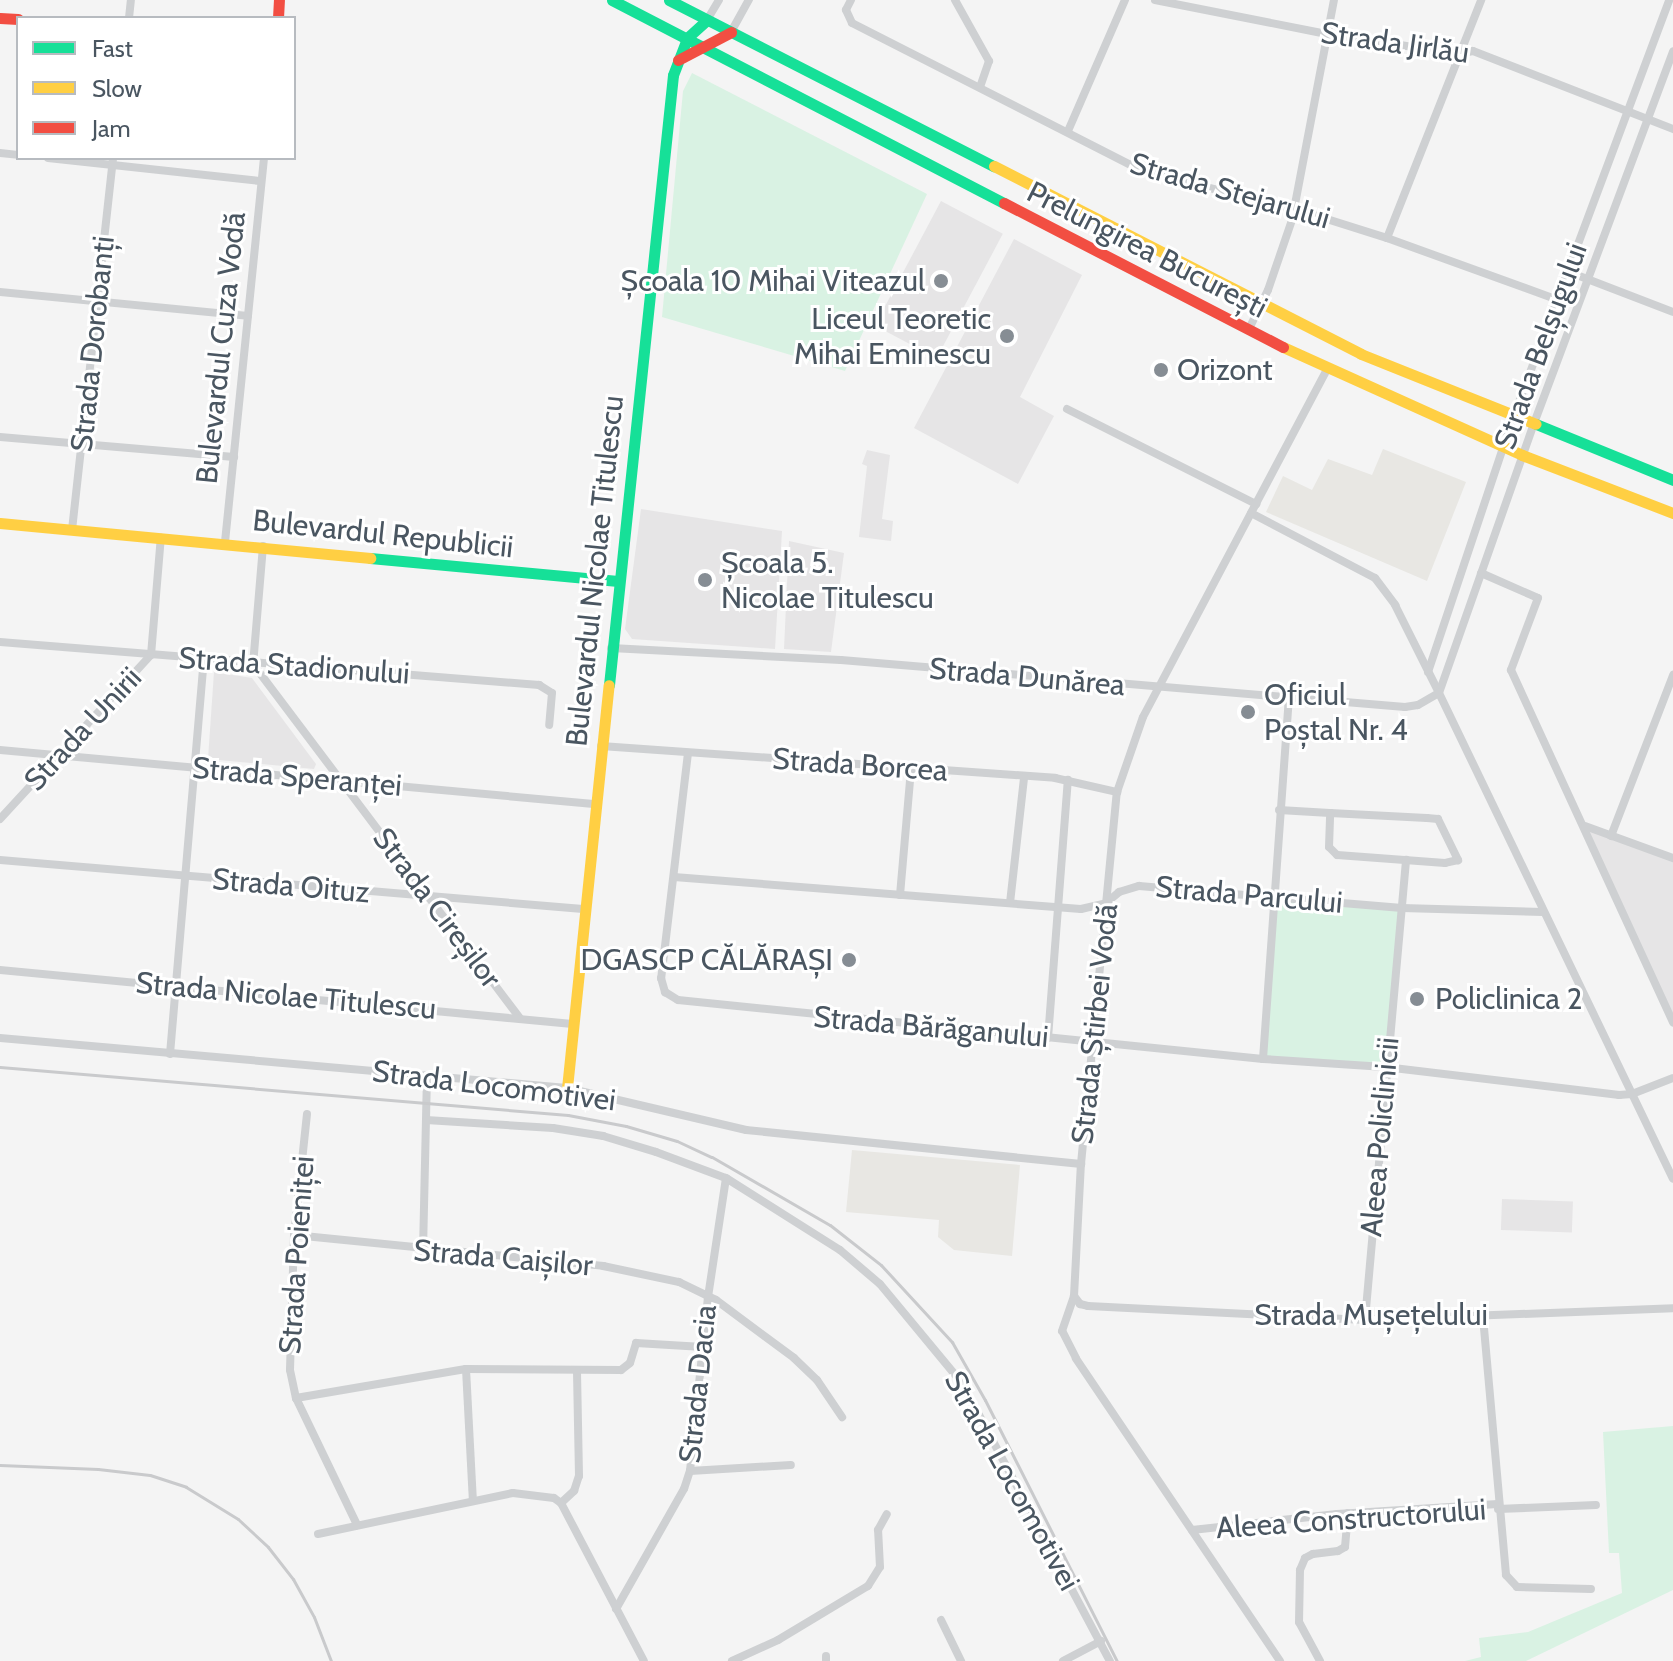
<!DOCTYPE html>
<html>
<head>
<meta charset="utf-8">
<style>
	body { margin:0 }
	#map { position:relative; width:1673px; height:1661px; overflow:hidden; background:#f4f4f4; font-family:Cabin,sans-serif }
	div>[style] { position:absolute }
	[style*='--x'] { left:calc(var(--x)*1px); top:calc(var(--y)*1px); width:calc(var(--w)*1px); rotate:calc(var(--a)*1deg) }
	.commercial>* { inset:0; background:#e8e7e3 }
	.education>* { inset:0; background:#e6e5e6; transform-origin:0 0 }
	.green>* { inset:0; background:#d9f2e3; transform-origin:0 0 }
	.street>* { height:8px; margin:-4px; padding:0 4px; transform-origin:4px; border-radius:4px; background:#ced0d2 }
	.fast>* { height:11px; margin:-5.5px; padding:0 5.5px; transform-origin:5.5px; border-radius:5.5px; background:#16e098 }
	.slow>* { height:11px; margin:-5.5px; padding:0 5.5px; transform-origin:5.5px; border-radius:5.5px; background:#ffcf43 }
	.jam>* { height:11px; margin:-5.5px; padding:0 5.5px; transform-origin:5.5px; border-radius:5.5px; background:#f24e42 }
	.rail>* { height:3px; margin:-1.5px; padding:0 1.5px; transform-origin:1.5px; border-radius:1.5px; background:#c9cacc }
	.dots>* { width:22px; height:22px; translate:-50% -50%; box-sizing:border-box; border:4px solid #fff; border-radius:50% }
	span { translate:-50% -50%; white-space:nowrap; text-align:center; line-height:1.15; -webkit-text-stroke:6px #fff; paint-order:stroke }
	.street-label { font-size:30px; color:#4a5661 }
	.poi-label { font-size:30px; color:#4a5661 }
	.right { translate:-100% -50%; text-align:right }
	.left { translate:0 -50%; text-align:left }
	.legend { position:absolute; left:16px; top:16px; width:280px; height:144px; box-sizing:border-box; background:#fff; border:2px solid #b7bbc0; margin:0; padding:10px 14px; list-style:none; font-size:24px; color:#4a5661 }
	.legend li { display:flex; align-items:center; gap:16px; height:40px }
	.legend b { width:40px; border:2px solid #b7bbc0 }
</style>
</head>
<body>
<div id="map">
	<div class="commercial">
		<i style="clip-path:polygon(1383px 449px,1466px 482px,1427px 581px,1266px 512px,1283px 476px,1312px 490px,1328px 459px,1372px 475px)"></i>
		<i style="clip-path:polygon(852px 1150px,1020px 1165px,1012px 1256px,954px 1250px,938px 1237px,939px 1220px,846px 1212px)"></i>
	</div>
	<div class="education">
		<i style="left:941px;top:201px;width:70px;height:141px;rotate:28deg"></i>
		<i style="clip-path:polygon(1014px 239px,1082px 275px,1020px 397px,1054px 416px,1018px 484px,914px 428px)"></i>
		<i style="clip-path:polygon(867px 450px,890px 455px,882px 519px,893px 521px,891px 541px,859px 537px,867px 466px,862px 464px)"></i>
		<i style="clip-path:polygon(641px 509px,782px 531px,775px 649px,632px 639px,625px 629px)"></i>
		<i style="clip-path:polygon(789px 541px,844px 553px,831px 652px,784px 649px)"></i>
		<i style="clip-path:polygon(214px 672px,252px 678px,316px 764px,314px 769px,208px 759px)"></i>
		<i style="clip-path:polygon(1585px 826px,1673px 858px,1673px 1023px)"></i>
		<i style="left:1502px;top:1199px;width:71px;height:31px;rotate:2deg"></i>
	</div>
	<div class="green">
		<i style="clip-path:polygon(692px 73px,927px 194px,845px 371px,662px 317px,683px 91px)"></i>
		<i style="left:1272px;top:899px;width:130px;height:160px;rotate:4deg"></i>
		<i style="clip-path:polygon(1673px 1426px,1673px 1590px,1526px 1661px,1465px 1661px,1481px 1657px,1479px 1638px,1528px 1632px,1622px 1593px,1619px 1553px,1609px 1553px,1603px 1432px)"></i>
	</div>
	<div class="street">
		<i style="--x:851;--y:0;--w:11;--a:117"></i>
		<i style="--x:846;--y:10;--w:14;--a:65"></i>
		<i style="--x:852;--y:23;--w:329;--a:27"></i>
		<i style="--x:1145;--y:172;--w:154;--a:13.9"></i>
		<i style="--x:1295;--y:209;--w:96;--a:17.5"></i>
		<i style="--x:1387;--y:238;--w:182;--a:19.9"></i>
		<i style="--x:955;--y:0;--w:70;--a:60.9"></i>
		<i style="--x:989;--y:61;--w:28;--a:109"></i>
		<i style="--x:1155;--y:0;--w:175;--a:11.2"></i>
		<i style="--x:1327;--y:34;--w:134;--a:8.6"></i>
		<i style="--x:1459;--y:54;--w:14;--a:-12"></i>
		<i style="--x:1473;--y:51;--w:215;--a:21.3"></i>
		<i style="--x:129;--y:18;--w:18;--a:-84"></i>
		<i style="--x:707;--y:20;--w:23;--a:-59"></i>
		<i style="--x:731;--y:32;--w:37;--a:-61"></i>
		<i style="--x:1068;--y:131;--w:143;--a:-66.5"></i>
		<i style="--x:0;--y:153;--w:18;--a:6"></i>
		<i style="--x:48;--y:158;--w:214;--a:6.2"></i>
		<i style="--x:1387;--y:238;--w:256;--a:-68.4"></i>
		<i style="--x:1569;--y:272;--w:111;--a:21"></i>
		<i style="--x:0;--y:292;--w:249;--a:5.5"></i>
		<i style="--x:1249;--y:329;--w:43;--a:-64"></i>
		<i style="--x:1268;--y:290;--w:74;--a:-71.1"></i>
		<i style="--x:1292;--y:220;--w:224;--a:-79.2"></i>
		<i style="--x:1067;--y:409;--w:212;--a:26.7"></i>
		<i style="--x:0;--y:437;--w:235;--a:4.9"></i>
		<i style="--x:1251;--y:513;--w:140;--a:27.7"></i>
		<i style="--x:1375;--y:578;--w:34;--a:53"></i>
		<i style="--x:1395;--y:605;--w:98;--a:63.4"></i>
		<i style="--x:1439;--y:693;--w:283;--a:-70.6"></i>
		<i style="--x:1533;--y:426;--w:400;--a:-69.5"></i>
		<i style="--x:72;--y:530;--w:374;--a:-83.7"></i>
		<i style="--x:225;--y:542;--w:386;--a:-84.2"></i>
		<i style="--x:263;--y:546;--w:118;--a:94.8"></i>
		<i style="--x:253;--y:664;--w:442;--a:53"></i>
		<i style="--x:1481;--y:573;--w:62;--a:23.7"></i>
		<i style="--x:1538;--y:598;--w:77;--a:110.6"></i>
		<i style="--x:1511;--y:670;--w:388;--a:65.3"></i>
		<i style="--x:0;--y:642;--w:541;--a:4.56"></i>
		<i style="--x:539;--y:685;--w:15;--a:32"></i>
		<i style="--x:552;--y:693;--w:32;--a:95"></i>
		<i style="--x:611;--y:648;--w:230;--a:3"></i>
		<i style="--x:841;--y:660;--w:566;--a:4.76"></i>
		<i style="--x:1405;--y:707;--w:13;--a:-9"></i>
		<i style="--x:1418;--y:705;--w:24;--a:-30"></i>
		<i style="--x:1439;--y:693;--w:539;--a:64.29"></i>
		<i style="--x:1428;--y:672;--w:268;--a:-71.5"></i>
		<i style="--x:1513;--y:418;--w:446;--a:-69.5"></i>
		<i style="--x:601;--y:746;--w:455;--a:4"></i>
		<i style="--x:1055;--y:778;--w:64;--a:12.7"></i>
		<i style="--x:0;--y:750;--w:596;--a:5.19"></i>
		<i style="--x:688;--y:753;--w:227;--a:96.8"></i>
		<i style="--x:661;--y:978;--w:15;--a:74"></i>
		<i style="--x:665;--y:992;--w:15;--a:32"></i>
		<i style="--x:678;--y:1000;--w:588;--a:5.76"></i>
		<i style="--x:1263;--y:1059;--w:122;--a:3.8"></i>
		<i style="--x:1385;--y:1067;--w:236;--a:6.8"></i>
		<i style="--x:1619;--y:1095;--w:13;--a:-4"></i>
		<i style="--x:1632;--y:1094;--w:44;--a:-21.3"></i>
		<i style="--x:1279;--y:810;--w:51;--a:3.4"></i>
		<i style="--x:1330;--y:813;--w:97;--a:3"></i>
		<i style="--x:1427;--y:818;--w:11;--a:5"></i>
		<i style="--x:1438;--y:819;--w:46;--a:64"></i>
		<i style="--x:1458;--y:860;--w:13;--a:167"></i>
		<i style="--x:1445;--y:863;--w:108;--a:-175.8"></i>
		<i style="--x:1337;--y:855;--w:11;--a:-135"></i>
		<i style="--x:1329;--y:847;--w:34;--a:-88"></i>
		<i style="--x:0;--y:819;--w:223;--a:-47.4"></i>
		<i style="--x:151;--y:655;--w:118;--a:-85.2"></i>
		<i style="--x:1585;--y:826;--w:94;--a:20"></i>
		<i style="--x:1611;--y:836;--w:173;--a:-68.9"></i>
		<i style="--x:0;--y:860;--w:585;--a:4.8"></i>
		<i style="--x:674;--y:877;--w:408;--a:4.5"></i>
		<i style="--x:1081;--y:909;--w:26;--a:-13"></i>
		<i style="--x:1106;--y:903;--w:17;--a:-40"></i>
		<i style="--x:1119;--y:892;--w:21;--a:-17"></i>
		<i style="--x:1139;--y:886;--w:264;--a:4.8"></i>
		<i style="--x:1402;--y:908;--w:141;--a:1.6"></i>
		<i style="--x:900;--y:895;--w:127;--a:-85"></i>
		<i style="--x:1010;--y:903;--w:126;--a:-83.6"></i>
		<i style="--x:0;--y:970;--w:575;--a:5.39"></i>
		<i style="--x:0;--y:1038;--w:569;--a:5.04"></i>
		<i style="--x:567;--y:1088;--w:184;--a:13.2"></i>
		<i style="--x:746;--y:1130;--w:337;--a:5.8"></i>
		<i style="--x:1048;--y:1038;--w:259;--a:-85.6"></i>
		<i style="--x:170;--y:1054;--w:396;--a:-85.1"></i>
		<i style="--x:1263;--y:1059;--w:363;--a:-85.9"></i>
		<i style="--x:307;--y:1114;--w:122;--a:96.1"></i>
		<i style="--x:294;--y:1235;--w:135;--a:91.7"></i>
		<i style="--x:290;--y:1370;--w:29;--a:78"></i>
		<i style="--x:296;--y:1398;--w:141;--a:64.3"></i>
		<i style="--x:426;--y:1120;--w:127;--a:3.6"></i>
		<i style="--x:553;--y:1128;--w:51;--a:9.1"></i>
		<i style="--x:603;--y:1136;--w:55;--a:16.8"></i>
		<i style="--x:656;--y:1152;--w:75;--a:20.4"></i>
		<i style="--x:726;--y:1178;--w:135;--a:32.3"></i>
		<i style="--x:840;--y:1250;--w:52;--a:40.4"></i>
		<i style="--x:880;--y:1284;--w:129;--a:50.4"></i>
		<i style="--x:962;--y:1383;--w:315;--a:62"></i>
		<i style="--x:294;--y:1235;--w:311;--a:5.7"></i>
		<i style="--x:603;--y:1266;--w:78;--a:11.9"></i>
		<i style="--x:679;--y:1282;--w:41;--a:25.9"></i>
		<i style="--x:716;--y:1300;--w:97;--a:36.6"></i>
		<i style="--x:794;--y:1358;--w:32;--a:44"></i>
		<i style="--x:817;--y:1380;--w:45;--a:56"></i>
		<i style="--x:423;--y:1251;--w:176;--a:-88.7"></i>
		<i style="--x:1074;--y:1296;--w:10;--a:53"></i>
		<i style="--x:1080;--y:1304;--w:8;--a:14"></i>
		<i style="--x:1088;--y:1306;--w:277;--a:2.9"></i>
		<i style="--x:1365;--y:1320;--w:308;--a:-2.2"></i>
		<i style="--x:1483;--y:1317;--w:259;--a:84.9"></i>
		<i style="--x:1506;--y:1575;--w:16;--a:47"></i>
		<i style="--x:1517;--y:1587;--w:74;--a:1.5"></i>
		<i style="--x:1365;--y:1320;--w:462;--a:-84.9"></i>
		<i style="--x:466;--y:1369;--w:132;--a:87"></i>
		<i style="--x:296;--y:1398;--w:172;--a:-9.7"></i>
		<i style="--x:466;--y:1369;--w:155;--a:0.4"></i>
		<i style="--x:621;--y:1370;--w:11;--a:-38"></i>
		<i style="--x:630;--y:1363;--w:21;--a:-73"></i>
		<i style="--x:636;--y:1343;--w:67;--a:3.4"></i>
		<i style="--x:690;--y:1471;--w:101;--a:-3.4"></i>
		<i style="--x:561;--y:1503;--w:18;--a:-43"></i>
		<i style="--x:574;--y:1491;--w:16;--a:-72"></i>
		<i style="--x:579;--y:1476;--w:105;--a:-91.1"></i>
		<i style="--x:1498;--y:1509;--w:98;--a:-2.3"></i>
		<i style="--x:1192;--y:1530;--w:146;--a:-6.3"></i>
		<i style="--x:1337;--y:1514;--w:161;--a:-3.6"></i>
		<i style="--x:318;--y:1534;--w:199;--a:-11.9"></i>
		<i style="--x:513;--y:1493;--w:41;--a:7"></i>
		<i style="--x:554;--y:1498;--w:9;--a:36"></i>
		<i style="--x:561;--y:1503;--w:178;--a:62.3"></i>
		<i style="--x:616;--y:1609;--w:138;--a:-60.5"></i>
		<i style="--x:684;--y:1489;--w:19;--a:-72"></i>
		<i style="--x:690;--y:1471;--w:175;--a:-84.1"></i>
		<i style="--x:708;--y:1297;--w:120;--a:-81.4"></i>
		<i style="--x:941;--y:1620;--w:46;--a:64"></i>
		<i style="--x:732;--y:1661;--w:51;--a:-24.5"></i>
		<i style="--x:778;--y:1640;--w:105;--a:-31"></i>
		<i style="--x:868;--y:1586;--w:22;--a:-58"></i>
		<i style="--x:880;--y:1567;--w:37;--a:-93"></i>
		<i style="--x:878;--y:1530;--w:18;--a:-61"></i>
		<i style="--x:826;--y:1661;--w:5;--a:-90"></i>
		<i style="--x:1063;--y:1661;--w:43;--a:-27.8"></i>
		<i style="--x:1280;--y:1661;--w:365;--a:-124"></i>
		<i style="--x:1076;--y:1358;--w:30;--a:-117"></i>
		<i style="--x:1062;--y:1331;--w:37;--a:-71"></i>
		<i style="--x:1074;--y:1296;--w:132;--a:-87"></i>
		<i style="--x:1081;--y:1164;--w:374;--a:-84.5"></i>
		<i style="--x:1117;--y:792;--w:79;--a:-70.9"></i>
		<i style="--x:1143;--y:717;--w:393;--a:-62.1"></i>
		<i style="--x:1320;--y:1661;--w:44;--a:-118.3"></i>
		<i style="--x:1299;--y:1622;--w:52;--a:-88.9"></i>
		<i style="--x:1300;--y:1570;--w:13;--a:-67"></i>
		<i style="--x:1305;--y:1558;--w:9;--a:-27"></i>
		<i style="--x:1313;--y:1554;--w:25;--a:-7"></i>
		<i style="--x:1338;--y:1551;--w:8;--a:-30"></i>
		<i style="--x:1345;--y:1547;--w:34;--a:-85"></i>
	</div>
	<div class="fast">
		<i style="--x:612;--y:0;--w:441;--a:27.4"></i>
		<i style="--x:669;--y:0;--w:365;--a:27.1"></i>
		<i style="--x:1536;--y:424;--w:148;--a:22.2"></i>
		<i style="--x:370;--y:558;--w:249;--a:5.3"></i>
		<i style="--x:609;--y:685;--w:613;--a:-84.01"></i>
		<i style="--x:673;--y:75;--w:40;--a:-69"></i>
		<i style="--x:687;--y:38;--w:27;--a:-42"></i>
	</div>
	<div class="slow">
		<i style="--x:994;--y:166;--w:412;--a:27.1"></i>
		<i style="--x:1361;--y:354;--w:188;--a:21.8"></i>
		<i style="--x:1283;--y:347;--w:262;--a:24.3"></i>
		<i style="--x:1522;--y:455;--w:162;--a:21"></i>
		<i style="--x:0;--y:523;--w:372;--a:5.4"></i>
		<i style="--x:567;--y:1088;--w:405;--a:-84.1"></i>
	</div>
	<div class="jam">
		<i style="--x:0;--y:18;--w:18;--a:3"></i>
		<i style="--x:278;--y:18;--w:18;--a:-87"></i>
		<i style="--x:678;--y:60;--w:60;--a:-27.8"></i>
		<i style="--x:1004;--y:203;--w:314;--a:27.3"></i>
	</div>
	<div class="rail">
		<i style="--x:0;--y:1067;--w:570;--a:4.83"></i>
		<i style="--x:568;--y:1115;--w:59;--a:10.7"></i>
		<i style="--x:626;--y:1126;--w:53;--a:16.4"></i>
		<i style="--x:677;--y:1141;--w:38;--a:25"></i>
		<i style="--x:712;--y:1157;--w:136;--a:30"></i>
		<i style="--x:830;--y:1225;--w:65;--a:38.1"></i>
		<i style="--x:881;--y:1265;--w:105;--a:47.3"></i>
		<i style="--x:952;--y:1342;--w:67;--a:60.4"></i>
		<i style="--x:985;--y:1400;--w:292;--a:63.2"></i>
		<i style="--x:0;--y:1465;--w:98;--a:2.3"></i>
		<i style="--x:98;--y:1469;--w:52;--a:6.6"></i>
		<i style="--x:150;--y:1475;--w:38;--a:18"></i>
		<i style="--x:186;--y:1487;--w:61;--a:31.6"></i>
		<i style="--x:238;--y:1519;--w:41;--a:43"></i>
		<i style="--x:268;--y:1547;--w:41;--a:52"></i>
		<i style="--x:293;--y:1579;--w:43;--a:61.1"></i>
		<i style="--x:314;--y:1617;--w:47;--a:68.9"></i>
	</div>
	<div class="dots">
		<i style="left:941px;top:281px;background:#868d94"></i>
		<i style="left:1007px;top:336px;background:#868d94"></i>
		<i style="left:1161px;top:370px;background:#868d94"></i>
		<i style="left:705px;top:580px;background:#868d94"></i>
		<i style="left:1248px;top:712px;background:#868d94"></i>
		<i style="left:849px;top:960px;background:#868d94"></i>
		<i style="left:1417px;top:999px;background:#868d94"></i>
	</div>
	<div class="street-label">
		<span style="left:1395px;top:43px;rotate:8deg">Strada Jirlău</span>
		<span style="left:1230px;top:191px;rotate:16deg">Strada Stejarului</span>
		<span style="left:1147px;top:250px;rotate:27deg">Prelungirea București</span>
		<span style="left:93px;top:344px;rotate:-84deg">Strada Dorobanți</span>
		<span style="left:1541px;top:346px;rotate:-70deg">Strada Belșugului</span>
		<span style="left:221px;top:348px;rotate:-84deg">Bulevardul Cuza Vodă</span>
		<span style="left:383px;top:534px;rotate:6deg">Bulevardul Republicii</span>
		<span style="left:595px;top:571px;rotate:-84deg">Bulevardul Nicolae Titulescu</span>
		<span style="left:294px;top:666px;rotate:4deg">Strada Stadionului</span>
		<span style="left:1027px;top:677px;rotate:5deg">Strada Dunărea</span>
		<span style="left:83px;top:729px;rotate:-47deg">Strada Unirii</span>
		<span style="left:860px;top:765px;rotate:4deg">Strada Borcea</span>
		<span style="left:297px;top:777px;rotate:5deg">Strada Speranței</span>
		<span style="left:291px;top:886px;rotate:5deg">Strada Oituz</span>
		<span style="left:1249px;top:895px;rotate:5deg">Strada Parcului</span>
		<span style="left:437px;top:908px;rotate:53deg">Strada Cireșilor</span>
		<span style="left:286px;top:996px;rotate:5deg">Strada Nicolae Titulescu</span>
		<span style="left:1095px;top:1024px;rotate:-84deg">Strada Știrbei Vodă</span>
		<span style="left:931px;top:1027px;rotate:5deg">Strada Bărăganului</span>
		<span style="left:494px;top:1086px;rotate:7deg">Strada Locomotivei</span>
		<span style="left:1380px;top:1137px;rotate:-85deg">Aleea Policlinicii</span>
		<span style="left:297px;top:1255px;rotate:-86deg">Strada Poieniței</span>
		<span style="left:503px;top:1258px;rotate:5deg">Strada Caișilor</span>
		<span style="left:1371px;top:1315px">Strada Mușețelului</span>
		<span style="left:698px;top:1384px;rotate:-84deg">Strada Dacia</span>
		<span style="left:1012px;top:1481px;rotate:61deg">Strada Locomotivei</span>
		<span style="left:1351px;top:1519px;rotate:-4deg">Aleea Constructorului</span>
	</div>
	<div class="poi-label">
		<span class="right" style="left:925px;top:281px">Școala 10 Mihai Viteazul</span>
		<span class="right" style="left:991px;top:336px">Liceul Teoretic<br>Mihai Eminescu</span>
		<span class="left" style="left:1177px;top:370px">Orizont</span>
		<span class="left" style="left:721px;top:580px">Școala 5.<br>Nicolae Titulescu</span>
		<span class="left" style="left:1264px;top:712px">Oficiul<br>Poștal Nr. 4</span>
		<span class="right" style="left:833px;top:960px">DGASCP CĂLĂRAȘI</span>
		<span class="left" style="left:1435px;top:999px">Policlinica 2</span>
	</div>
	<ul class="legend">
	<li><b style="height:10px;background:#16e098"></b>Fast</li>
	<li><b style="height:10px;background:#ffcf43"></b>Slow</li>
	<li><b style="height:10px;background:#f24e42"></b>Jam</li>
	</ul>
</div>
</body>
</html>
